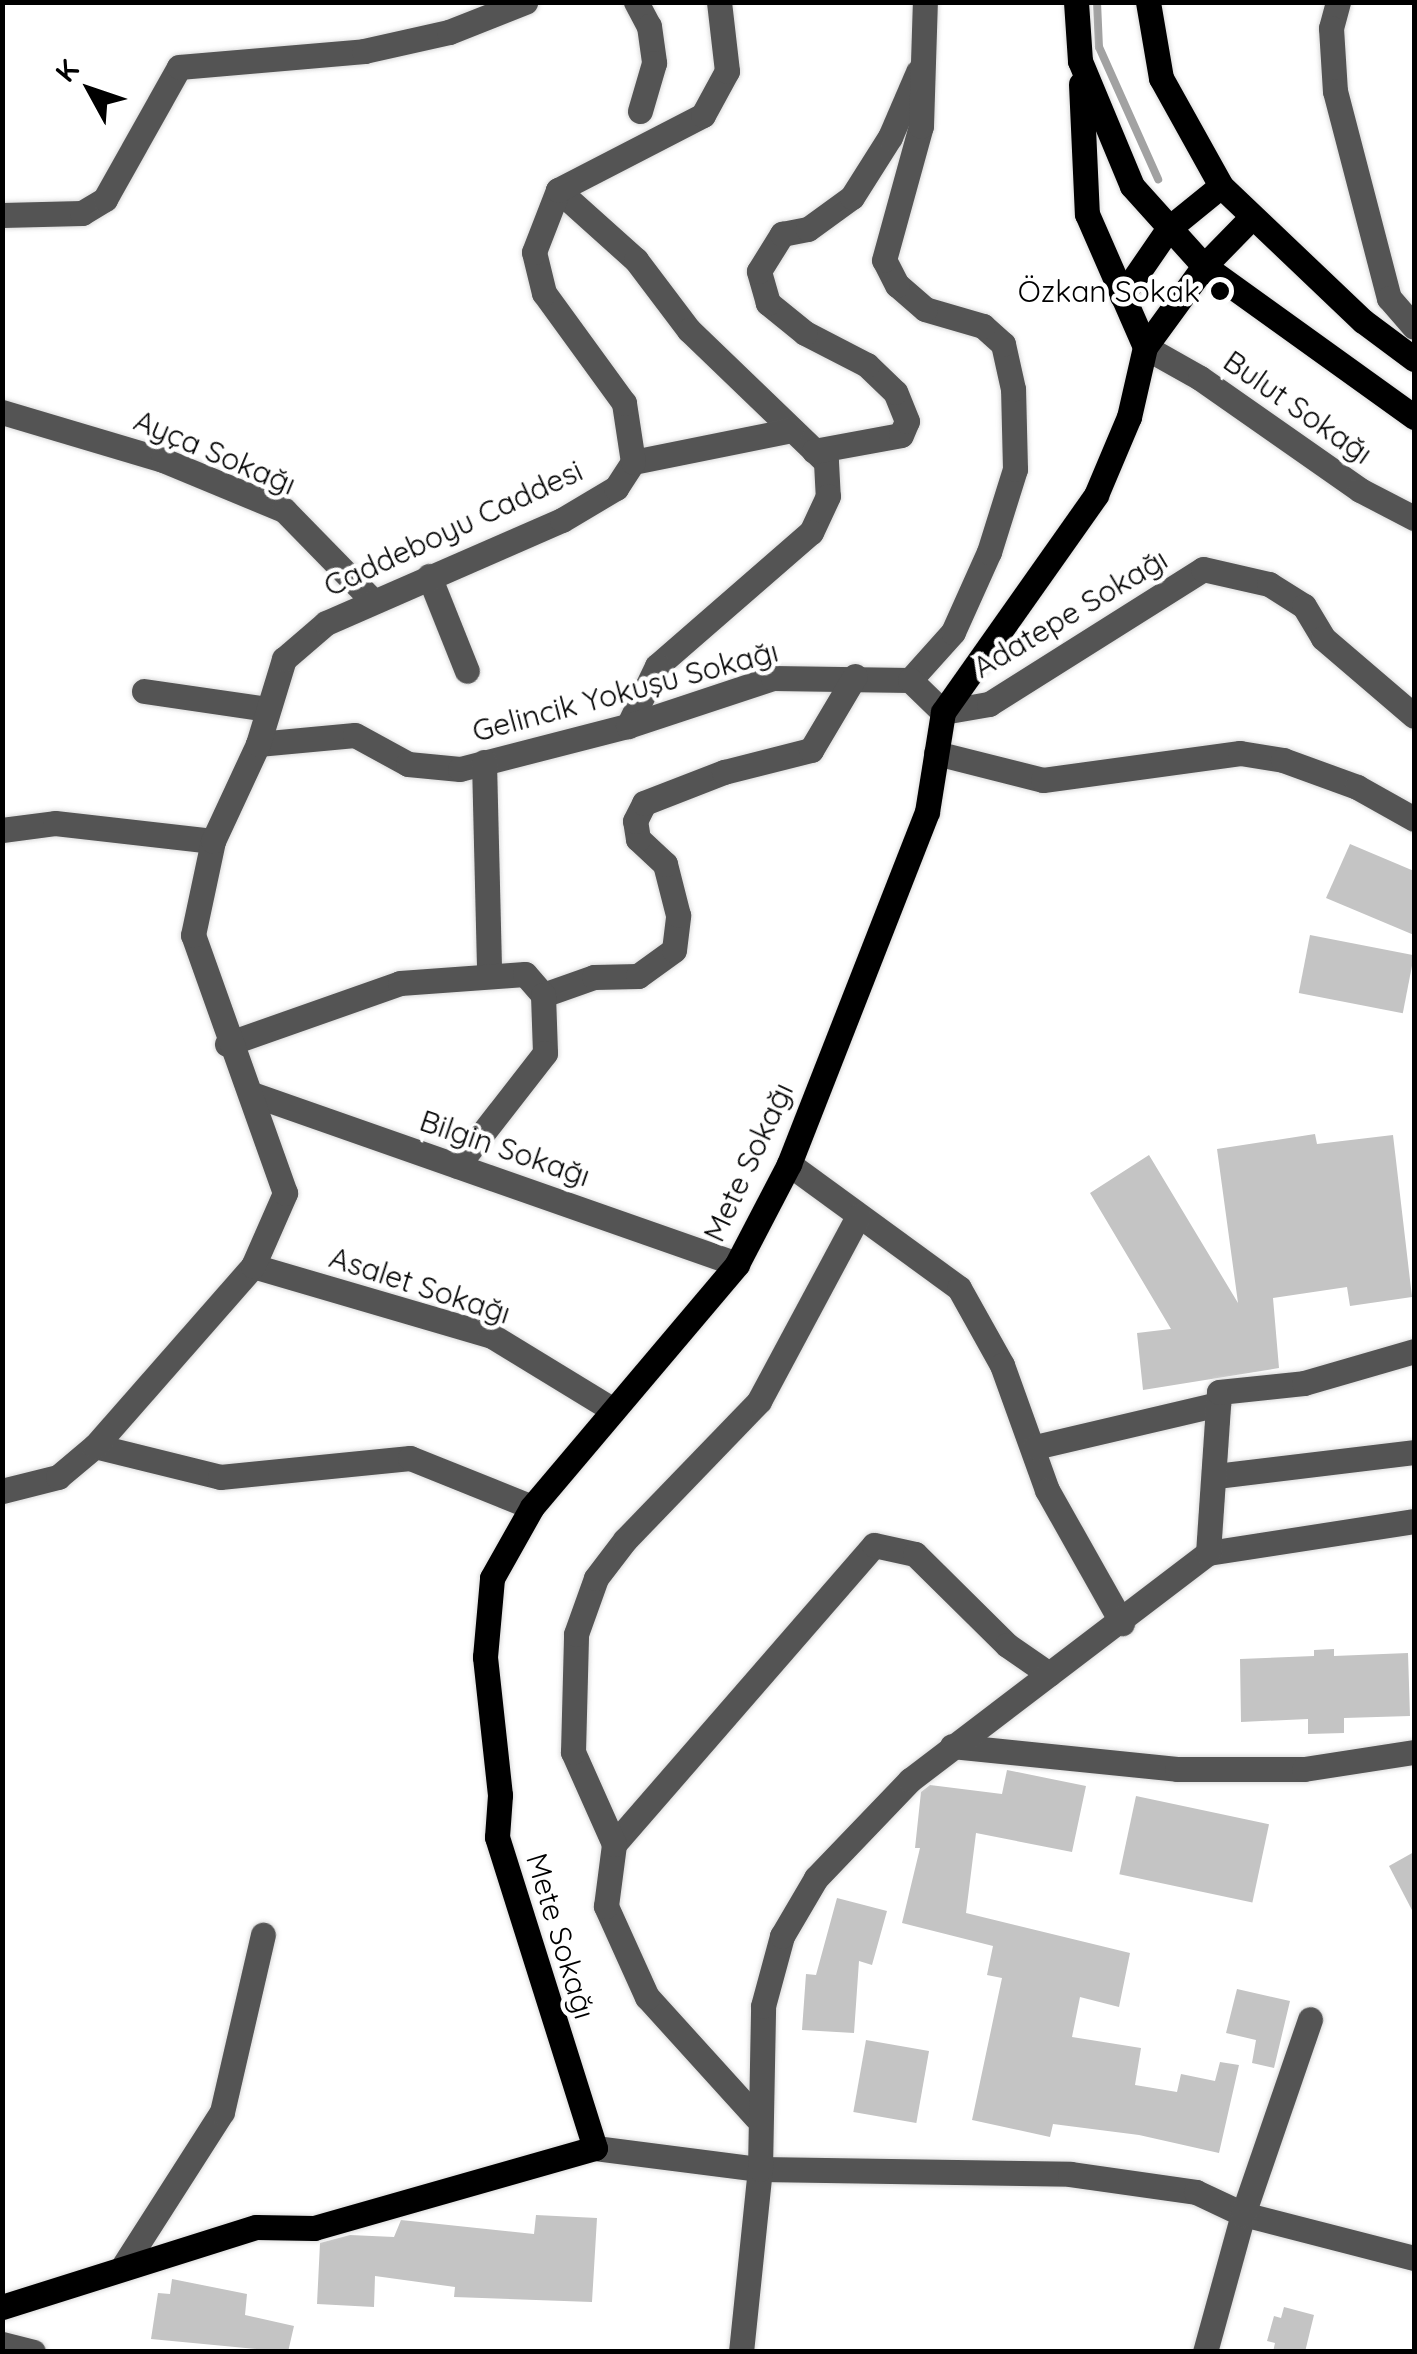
<!DOCTYPE html>
<html>
<head>
<meta charset="utf-8">
<style>
	body { margin:0 }
	#map { position:relative; width:1417px; height:2354px; overflow:hidden; background:#fff; font-family:Quicksand,sans-serif }
	div>[style] { position:absolute }
	[style*='--x'] { left:calc(var(--x)*1px); top:calc(var(--y)*1px); width:calc(var(--w)*1px); rotate:calc(var(--a)*1deg) }
	.stream>* { height:8px; margin:-4px; padding:0 4px; transform-origin:4px; border-radius:4px; background:#a2a2a2 }
	.building>* { inset:0; background:#c4c4c4; transform-origin:0 0 }
	.roads { filter:drop-shadow(0 0 2px #dbdbdb) drop-shadow(0 0 2px #dbdbdb) }
	.minor>* { height:25px; margin:-12.5px; padding:0 12.5px; transform-origin:12.5px; border-radius:12.5px; background:#545454 }
	.major>* { height:25px; margin:-12.5px; padding:0 12.5px; transform-origin:12.5px; border-radius:12.5px; background:#000 }
	.dots>* { width:28px; height:28px; translate:-50% -50%; box-sizing:border-box; border:5px solid #fff; border-radius:50% }
	span { translate:-50% -50%; white-space:nowrap; text-align:center; line-height:1.15; -webkit-text-stroke:9px #fff; paint-order:stroke }
	.poi-label { font-size:30px; color:#000 }
	.right { translate:-100% -50%; text-align:right }
	.street-label { font-size:30px; color:#000 }
	.frame { position:absolute; inset:0; border:5px solid #000; pointer-events:none }
	.north { position:absolute; left:40px; top:40px; width:100px; height:100px; -webkit-text-stroke:8px #fff; paint-order:stroke; rotate:310deg; font-size:28px; font-weight:700; line-height:40px; text-align:center; color:#000 }
	.north::after { content:''; display:block; margin:auto; width:35px; height:45px; background:#000; clip-path:polygon(50% 0,100% 100%,50% 72%,0 100%) }
</style>
</head>
<body>
<div id="map">
	<div class="stream">
		<i style="--x:1097;--y:2;--w:45;--a:87.5"></i>
		<i style="--x:1099;--y:47;--w:145;--a:65.9"></i>
	</div>
	<div class="building">
		<i style="clip-path:polygon(1350px 844px,1414px 871px,1414px 935px,1326px 898px)"></i>
		<i style="left:1310px;top:935px;width:106px;height:59px;rotate:11deg"></i>
		<i style="clip-path:polygon(1315px 1134px,1317px 1144px,1393px 1135px,1412px 1297px,1350px 1306px,1347px 1287px,1273px 1298px,1279px 1368px,1143px 1390px,1137px 1333px,1171px 1329px,1090px 1193px,1149px 1155px,1238px 1303px,1217px 1149px)"></i>
		<i style="clip-path:polygon(1334px 1649px,1334px 1656px,1408px 1653px,1410px 1716px,1344px 1718px,1344px 1733px,1308px 1734px,1308px 1719px,1241px 1722px,1240px 1659px,1314px 1656px,1314px 1650px)"></i>
		<i style="clip-path:polygon(1007px 1770px,1086px 1786px,1072px 1852px,976px 1833px,966px 1913px,1130px 1953px,1119px 2007px,1080px 1997px,1072px 2037px,1141px 2048px,1135px 2085px,1177px 2092px,1181px 2074px,1215px 2081px,1220px 2062px,1239px 2065px,1219px 2153px,1139px 2135px,1053px 2124px,1050px 2137px,972px 2120px,1002px 1978px,987px 1975px,993px 1946px,902px 1923px,920px 1848px,915px 1848px,921px 1792px,930px 1785px,1002px 1794px)"></i>
		<i style="left:1136px;top:1796px;width:136px;height:80px;rotate:12deg"></i>
		<i style="clip-path:polygon(1414px 1852px,1414px 1914px,1389px 1866px)"></i>
		<i style="clip-path:polygon(837px 1898px,887px 1911px,872px 1965px,859px 1961px,854px 2033px,802px 2030px,806px 1974px,816px 1975px)"></i>
		<i style="clip-path:polygon(1237px 1989px,1290px 2001px,1274px 2068px,1252px 2063px,1256px 2040px,1226px 2033px)"></i>
		<i style="left:866px;top:2040px;width:64px;height:73px;rotate:10deg"></i>
		<i style="clip-path:polygon(536px 2215px,597px 2218px,592px 2302px,454px 2297px,455px 2287px,375px 2276px,374px 2307px,317px 2304px,320px 2243px,350px 2235px,394px 2237px,401px 2220px,534px 2234px)"></i>
		<i style="clip-path:polygon(172px 2279px,247px 2294px,245px 2315px,294px 2326px,288px 2352px,151px 2339px,158px 2293px,170px 2294px)"></i>
		<i style="clip-path:polygon(1284px 2307px,1314px 2315px,1305px 2352px,1273px 2352px,1275px 2343px,1267px 2341px,1274px 2316px,1281px 2318px)"></i>
	</div>
	<div class="roads">
		<div class="minor">
			<i style="--x:636;--y:2;--w:27;--a:62"></i>
			<i style="--x:649;--y:26;--w:37;--a:82"></i>
			<i style="--x:654;--y:63;--w:50;--a:106.3"></i>
			<i style="--x:1338;--y:2;--w:27;--a:105"></i>
			<i style="--x:1331;--y:28;--w:63;--a:86.4"></i>
			<i style="--x:1335;--y:91;--w:214;--a:75.4"></i>
			<i style="--x:1389;--y:298;--w:38;--a:49"></i>
			<i style="--x:558;--y:190;--w:105;--a:41.9"></i>
			<i style="--x:636;--y:260;--w:88;--a:52.9"></i>
			<i style="--x:689;--y:330;--w:190;--a:43.9"></i>
			<i style="--x:826;--y:462;--w:34;--a:87"></i>
			<i style="--x:828;--y:496;--w:40;--a:115"></i>
			<i style="--x:811;--y:532;--w:204;--a:139"></i>
			<i style="--x:657;--y:666;--w:67;--a:115.8"></i>
			<i style="--x:2;--y:215;--w:80;--a:-1.4"></i>
			<i style="--x:82;--y:213;--w:27;--a:-31"></i>
			<i style="--x:105;--y:199;--w:151;--a:-60.7"></i>
			<i style="--x:179;--y:67;--w:186;--a:-4.9"></i>
			<i style="--x:364;--y:51;--w:87;--a:-12.6"></i>
			<i style="--x:449;--y:32;--w:82;--a:-21.5"></i>
			<i style="--x:1145;--y:347;--w:63;--a:29.4"></i>
			<i style="--x:1200;--y:378;--w:195;--a:35"></i>
			<i style="--x:1360;--y:490;--w:61;--a:27.4"></i>
			<i style="--x:2;--y:412;--w:168;--a:16.6"></i>
			<i style="--x:163;--y:460;--w:131;--a:22.5"></i>
			<i style="--x:284;--y:510;--w:127;--a:45.6"></i>
			<i style="--x:814;--y:451;--w:88;--a:-10.4"></i>
			<i style="--x:901;--y:435;--w:15;--a:-67"></i>
			<i style="--x:907;--y:421;--w:31;--a:-112"></i>
			<i style="--x:895;--y:392;--w:39;--a:-136"></i>
			<i style="--x:867;--y:365;--w:70;--a:-152.7"></i>
			<i style="--x:805;--y:333;--w:48;--a:-141"></i>
			<i style="--x:768;--y:303;--w:33;--a:-106"></i>
			<i style="--x:759;--y:271;--w:44;--a:-58.1"></i>
			<i style="--x:782;--y:234;--w:26;--a:-11"></i>
			<i style="--x:808;--y:229;--w:54;--a:-36"></i>
			<i style="--x:852;--y:197;--w:71;--a:-57.7"></i>
			<i style="--x:890;--y:137;--w:71;--a:-66.7"></i>
			<i style="--x:633;--y:462;--w:161;--a:-11.4"></i>
			<i style="--x:429;--y:576;--w:102;--a:68.2"></i>
			<i style="--x:910;--y:680;--w:64;--a:-48.1"></i>
			<i style="--x:953;--y:632;--w:88;--a:-65.8"></i>
			<i style="--x:989;--y:552;--w:87;--a:-72.6"></i>
			<i style="--x:1015;--y:469;--w:80;--a:-91.4"></i>
			<i style="--x:1013;--y:389;--w:46;--a:-102.5"></i>
			<i style="--x:1003;--y:344;--w:27;--a:-138"></i>
			<i style="--x:983;--y:326;--w:60;--a:-163.7"></i>
			<i style="--x:925;--y:309;--w:37;--a:-139"></i>
			<i style="--x:897;--y:285;--w:28;--a:-117"></i>
			<i style="--x:884;--y:260;--w:139;--a:-74.6"></i>
			<i style="--x:921;--y:126;--w:124;--a:-88.2"></i>
			<i style="--x:144;--y:691;--w:124;--a:8.3"></i>
			<i style="--x:258;--y:744;--w:97;--a:-5.3"></i>
			<i style="--x:355;--y:735;--w:60;--a:28.7"></i>
			<i style="--x:408;--y:764;--w:52;--a:5.5"></i>
			<i style="--x:460;--y:769;--w:173;--a:-14.4"></i>
			<i style="--x:628;--y:726;--w:153;--a:-18.3"></i>
			<i style="--x:773;--y:678;--w:137;--a:0.8"></i>
			<i style="--x:910;--y:680;--w:46;--a:44.1"></i>
			<i style="--x:943;--y:712;--w:47;--a:-9.9"></i>
			<i style="--x:989;--y:704;--w:253;--a:-32.2"></i>
			<i style="--x:1203;--y:569;--w:68;--a:12.8"></i>
			<i style="--x:1269;--y:584;--w:41;--a:32.2"></i>
			<i style="--x:1304;--y:606;--w:37;--a:59"></i>
			<i style="--x:1323;--y:638;--w:120;--a:40.6"></i>
			<i style="--x:936;--y:753;--w:110;--a:14.2"></i>
			<i style="--x:1043;--y:780;--w:199;--a:-7.8"></i>
			<i style="--x:1240;--y:753;--w:44;--a:9.2"></i>
			<i style="--x:1283;--y:760;--w:79;--a:20"></i>
			<i style="--x:1357;--y:787;--w:65;--a:29.3"></i>
			<i style="--x:484;--y:762;--w:212;--a:88.6"></i>
			<i style="--x:2;--y:830;--w:53;--a:-7.5"></i>
			<i style="--x:55;--y:823;--w:159;--a:6.5"></i>
			<i style="--x:543;--y:995;--w:54;--a:-19.4"></i>
			<i style="--x:594;--y:977;--w:44;--a:-1.3"></i>
			<i style="--x:638;--y:976;--w:44;--a:-35.8"></i>
			<i style="--x:674;--y:950;--w:35;--a:-83"></i>
			<i style="--x:678;--y:915;--w:53;--a:-104.3"></i>
			<i style="--x:665;--y:864;--w:37;--a:-137"></i>
			<i style="--x:638;--y:839;--w:18;--a:-99"></i>
			<i style="--x:635;--y:821;--w:20;--a:-63"></i>
			<i style="--x:644;--y:803;--w:86;--a:-21.2"></i>
			<i style="--x:724;--y:772;--w:90;--a:-14.2"></i>
			<i style="--x:811;--y:750;--w:86;--a:-59.3"></i>
			<i style="--x:227;--y:1044;--w:183;--a:-19.4"></i>
			<i style="--x:400;--y:983;--w:125;--a:-4.1"></i>
			<i style="--x:525;--y:974;--w:28;--a:49"></i>
			<i style="--x:543;--y:995;--w:58;--a:88"></i>
			<i style="--x:545;--y:1053;--w:143;--a:127.9"></i>
			<i style="--x:252;--y:1094;--w:514;--a:19.32"></i>
			<i style="--x:789;--y:1164;--w:210;--a:36.1"></i>
			<i style="--x:959;--y:1288;--w:88;--a:60.8"></i>
			<i style="--x:1002;--y:1365;--w:133;--a:70.2"></i>
			<i style="--x:1047;--y:1490;--w:153;--a:60.6"></i>
			<i style="--x:253;--y:1266;--w:249;--a:16.3"></i>
			<i style="--x:492;--y:1336;--w:142;--a:31.4"></i>
			<i style="--x:95;--y:1446;--w:129;--a:13.9"></i>
			<i style="--x:220;--y:1477;--w:191;--a:-5.7"></i>
			<i style="--x:410;--y:1458;--w:131;--a:21.9"></i>
			<i style="--x:1035;--y:1447;--w:188;--a:-13.2"></i>
			<i style="--x:1216;--y:1476;--w:199;--a:-6.9"></i>
			<i style="--x:2;--y:1491;--w:58;--a:-14"></i>
			<i style="--x:58;--y:1477;--w:48;--a:-40"></i>
			<i style="--x:95;--y:1446;--w:240;--a:-48.7"></i>
			<i style="--x:253;--y:1266;--w:80;--a:-66.3"></i>
			<i style="--x:285;--y:1193;--w:274;--a:-109.6"></i>
			<i style="--x:193;--y:935;--w:96;--a:-78"></i>
			<i style="--x:213;--y:841;--w:107;--a:-65.1"></i>
			<i style="--x:258;--y:744;--w:89;--a:-73"></i>
			<i style="--x:284;--y:659;--w:55;--a:-40.6"></i>
			<i style="--x:326;--y:623;--w:257;--a:-23.6"></i>
			<i style="--x:562;--y:520;--w:63;--a:-30.7"></i>
			<i style="--x:616;--y:488;--w:31;--a:-57"></i>
			<i style="--x:633;--y:462;--w:60;--a:-98.7"></i>
			<i style="--x:624;--y:403;--w:136;--a:-126"></i>
			<i style="--x:544;--y:293;--w:42;--a:-103.7"></i>
			<i style="--x:534;--y:252;--w:66;--a:-68.8"></i>
			<i style="--x:558;--y:190;--w:163;--a:-27.3"></i>
			<i style="--x:703;--y:115;--w:50;--a:-61.4"></i>
			<i style="--x:727;--y:71;--w:69;--a:-96.6"></i>
			<i style="--x:1208;--y:1553;--w:208;--a:-8.8"></i>
			<i style="--x:952;--y:1746;--w:226;--a:5.8"></i>
			<i style="--x:1177;--y:1769;--w:127;--a:0"></i>
			<i style="--x:1304;--y:1769;--w:111;--a:-8.8"></i>
			<i style="--x:614;--y:1844;--w:396;--a:-49"></i>
			<i style="--x:874;--y:1545;--w:42;--a:12.4"></i>
			<i style="--x:915;--y:1554;--w:129;--a:44.7"></i>
			<i style="--x:1007;--y:1645;--w:51;--a:34.6"></i>
			<i style="--x:756;--y:2117;--w:162;--a:-132.2"></i>
			<i style="--x:647;--y:1997;--w:100;--a:-114.3"></i>
			<i style="--x:606;--y:1906;--w:63;--a:-82.6"></i>
			<i style="--x:614;--y:1844;--w:101;--a:-114"></i>
			<i style="--x:573;--y:1752;--w:118;--a:-88.5"></i>
			<i style="--x:576;--y:1634;--w:59;--a:-70.3"></i>
			<i style="--x:596;--y:1578;--w:48;--a:-52.7"></i>
			<i style="--x:625;--y:1540;--w:193;--a:-46"></i>
			<i style="--x:759;--y:1401;--w:210;--a:-61.8"></i>
			<i style="--x:595;--y:2148;--w:166;--a:7.3"></i>
			<i style="--x:760;--y:2169;--w:310;--a:0.9"></i>
			<i style="--x:1070;--y:2174;--w:127;--a:8.1"></i>
			<i style="--x:1196;--y:2192;--w:52;--a:25.1"></i>
			<i style="--x:1243;--y:2214;--w:177;--a:14.4"></i>
			<i style="--x:124;--y:2265;--w:182;--a:-57.4"></i>
			<i style="--x:222;--y:2112;--w:182;--a:-77"></i>
			<i style="--x:2;--y:2344;--w:32;--a:14"></i>
			<i style="--x:741;--y:2352;--w:184;--a:-84.1"></i>
			<i style="--x:760;--y:2169;--w:163;--a:-88.9"></i>
			<i style="--x:763;--y:2006;--w:73;--a:-74.8"></i>
			<i style="--x:782;--y:1936;--w:67;--a:-59.6"></i>
			<i style="--x:816;--y:1878;--w:136;--a:-46.2"></i>
			<i style="--x:910;--y:1780;--w:375;--a:-37.3"></i>
			<i style="--x:1208;--y:1553;--w:161;--a:-86.1"></i>
			<i style="--x:1219;--y:1392;--w:85;--a:-6"></i>
			<i style="--x:1304;--y:1383;--w:115;--a:-16.2"></i>
			<i style="--x:1205;--y:2352;--w:143;--a:-74.6"></i>
			<i style="--x:1243;--y:2214;--w:206;--a:-71"></i>
		</div>
		<div class="major">
			<i style="--x:1076;--y:2;--w:59;--a:86.1"></i>
			<i style="--x:1080;--y:61;--w:135;--a:67.4"></i>
			<i style="--x:1132;--y:186;--w:108;--a:48"></i>
			<i style="--x:1204;--y:266;--w:259;--a:35.7"></i>
			<i style="--x:1148;--y:2;--w:77;--a:80.3"></i>
			<i style="--x:1161;--y:78;--w:124;--a:60.9"></i>
			<i style="--x:1221;--y:186;--w:196;--a:43.6"></i>
			<i style="--x:1363;--y:321;--w:64;--a:36.7"></i>
			<i style="--x:1081;--y:84;--w:130;--a:87.4"></i>
			<i style="--x:1087;--y:214;--w:145;--a:66.4"></i>
			<i style="--x:1122;--y:296;--w:81;--a:-55.5"></i>
			<i style="--x:1168;--y:229;--w:68;--a:-39.1"></i>
			<i style="--x:2;--y:2307;--w:266;--a:-17.5"></i>
			<i style="--x:256;--y:2227;--w:58;--a:1"></i>
			<i style="--x:314;--y:2228;--w:292;--a:-15.9"></i>
			<i style="--x:595;--y:2148;--w:326;--a:-107.5"></i>
			<i style="--x:497;--y:1837;--w:42;--a:-85.9"></i>
			<i style="--x:500;--y:1795;--w:139;--a:-96.2"></i>
			<i style="--x:485;--y:1657;--w:79;--a:-84.9"></i>
			<i style="--x:492;--y:1578;--w:81;--a:-60.6"></i>
			<i style="--x:532;--y:1507;--w:318;--a:-49.8"></i>
			<i style="--x:737;--y:1264;--w:113;--a:-62.5"></i>
			<i style="--x:789;--y:1164;--w:378;--a:-68.6"></i>
			<i style="--x:927;--y:812;--w:101;--a:-80.9"></i>
			<i style="--x:943;--y:712;--w:266;--a:-54.8"></i>
			<i style="--x:1096;--y:495;--w:85;--a:-67.1"></i>
			<i style="--x:1129;--y:417;--w:72;--a:-77.1"></i>
			<i style="--x:1145;--y:347;--w:100;--a:-53.9"></i>
			<i style="--x:1204;--y:266;--w:66;--a:-45.6"></i>
		</div>
	</div>
	<div class="dots">
		<i style="left:1220px;top:291px;background:#000"></i>
	</div>
	<div class="poi-label">
		<span class="right" style="left:1200px;top:291px">Özkan Sokak</span>
	</div>
	<div class="street-label">
		<span style="left:1298px;top:407px;rotate:35deg">Bulut Sokağı</span>
		<span style="left:215px;top:452px;rotate:23deg">Ayça Sokağı</span>
		<span style="left:453px;top:528px;rotate:-25deg">Caddeboyu Caddesi</span>
		<span style="left:1070px;top:613px;rotate:-31deg">Adatepe Sokağı</span>
		<span style="left:625px;top:691px;rotate:-15deg">Gelincik Yokuşu Sokağı</span>
		<span style="left:505px;top:1148px;rotate:19deg">Bilgin Sokağı</span>
		<span style="left:748px;top:1162px;rotate:-65deg">Mete Sokağı</span>
		<span style="left:420px;top:1285px;rotate:18deg">Asalet Sokağı</span>
		<span style="left:561px;top:1936px;rotate:73deg">Mete Sokağı</span>
	</div>
	<div class="frame"></div>
	<div class="north">K</div>
</div>
</body>
</html>
